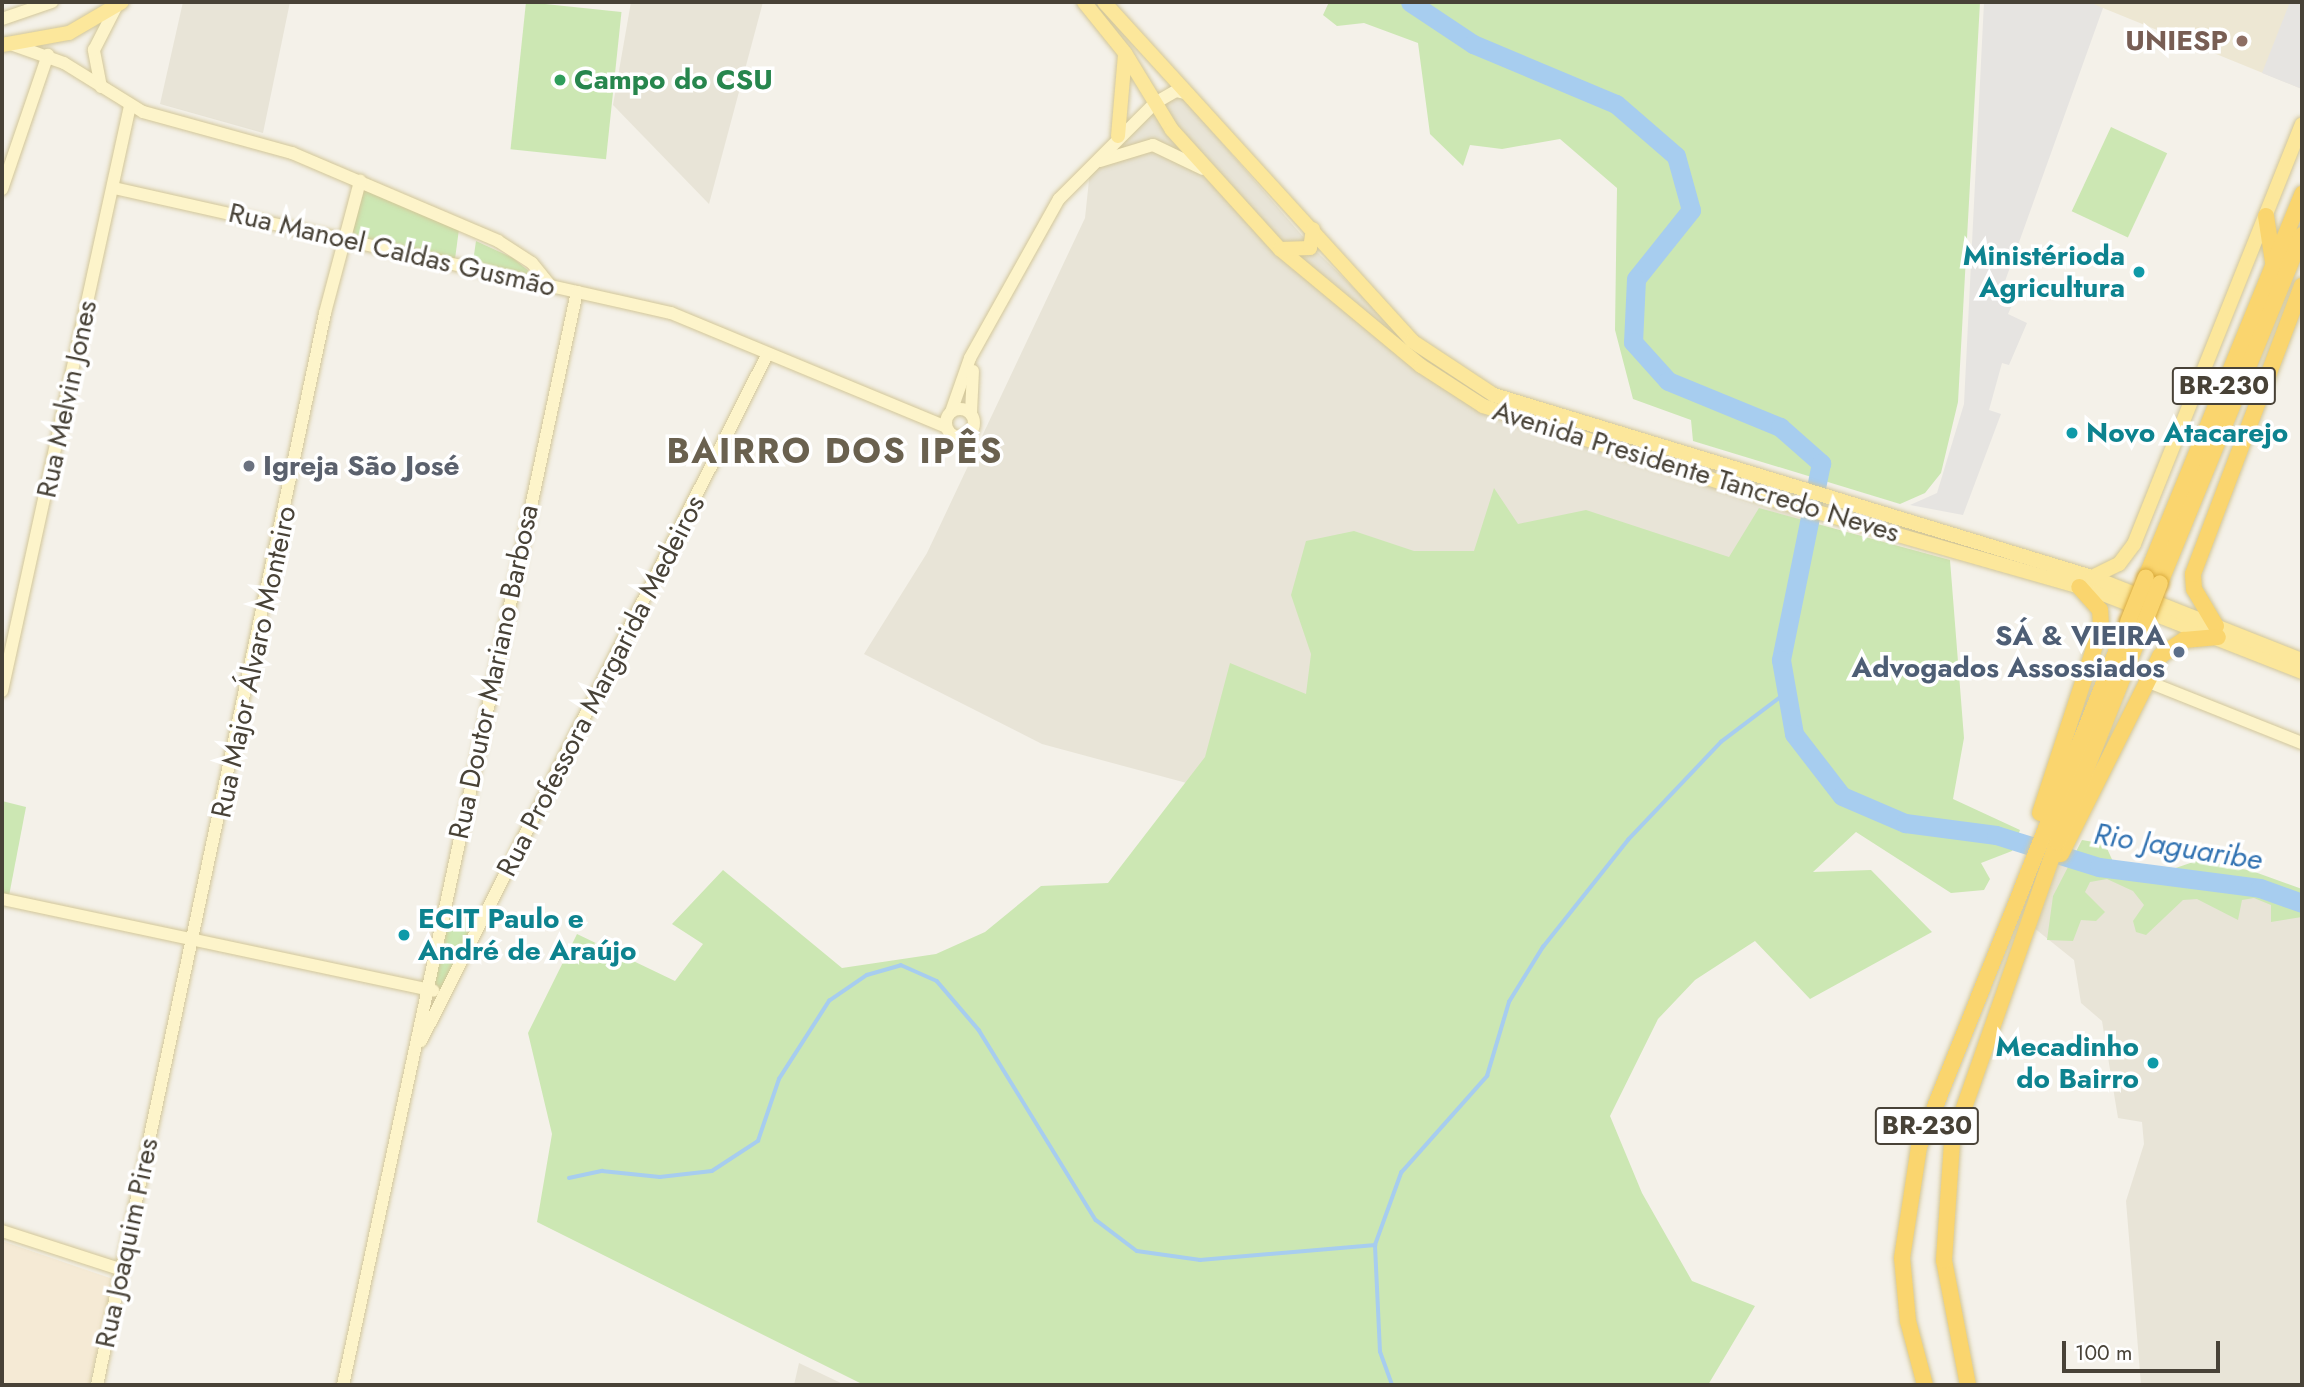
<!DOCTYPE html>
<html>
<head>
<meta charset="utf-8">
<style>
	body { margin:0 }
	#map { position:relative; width:2304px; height:1387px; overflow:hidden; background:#f4f1e9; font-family:Jost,sans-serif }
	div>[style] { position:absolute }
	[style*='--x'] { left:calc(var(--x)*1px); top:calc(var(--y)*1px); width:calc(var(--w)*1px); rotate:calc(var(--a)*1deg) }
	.residential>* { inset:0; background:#e8e4d7 }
	.commercial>* { inset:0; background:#f5ead5 }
	.education>* { inset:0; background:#ede7d3 }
	.green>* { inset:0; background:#cce7b3; transform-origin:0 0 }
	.parking>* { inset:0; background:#e6e4e1 }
	.stream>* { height:3.5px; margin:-1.75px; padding:0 1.75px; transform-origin:1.75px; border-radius:1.75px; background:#a7cdef }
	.river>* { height:19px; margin:-9.5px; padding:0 9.5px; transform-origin:9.5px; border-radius:9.5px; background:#a7cdef }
	.roads { filter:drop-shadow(0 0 2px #d3c799) drop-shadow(0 0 2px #d3c799) }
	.secondary>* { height:12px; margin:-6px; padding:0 6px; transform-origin:6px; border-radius:6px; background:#fdf4ca }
	.secondary>.ring { margin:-6px; padding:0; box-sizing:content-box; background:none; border:12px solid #fdf4ca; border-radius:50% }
	.primary>* { height:14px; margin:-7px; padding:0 7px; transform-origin:7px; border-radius:7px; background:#fce79b }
	.highway>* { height:16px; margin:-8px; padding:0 8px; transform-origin:8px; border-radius:8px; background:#fad56e }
	.bridges { filter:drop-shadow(0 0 2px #daab3d) drop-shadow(0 0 2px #daab3d) }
	.highway-bridge>* { height:16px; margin:-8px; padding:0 8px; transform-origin:8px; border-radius:8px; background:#fad56e }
	.dots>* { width:19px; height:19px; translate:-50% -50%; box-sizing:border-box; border:4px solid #fff; border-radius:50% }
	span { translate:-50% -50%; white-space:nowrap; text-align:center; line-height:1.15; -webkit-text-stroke:7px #fff; paint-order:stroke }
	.shield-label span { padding:2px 5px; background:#fff; border:2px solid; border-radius:5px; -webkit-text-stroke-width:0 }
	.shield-label { font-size:26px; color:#484237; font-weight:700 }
	.education-label { font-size:28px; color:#785e54; font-weight:700 }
	.right { translate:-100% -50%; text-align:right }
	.leisure-label { font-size:28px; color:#27864d; font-weight:700 }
	.left { translate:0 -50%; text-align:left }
	.street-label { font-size:28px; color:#484237 }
	.culture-label { font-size:28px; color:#0d838f; font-weight:700 }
	.worship-label { font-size:28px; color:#5b616d; font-weight:700 }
	.service-label { font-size:28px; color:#4e5e75; font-weight:700 }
	.water-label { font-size:30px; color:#3273b2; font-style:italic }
	.district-label { font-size:35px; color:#6a614f; font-weight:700; letter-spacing:2px }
	.frame { position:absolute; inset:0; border:4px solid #484237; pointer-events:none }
	.scale { position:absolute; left:2062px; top:1341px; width:158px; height:32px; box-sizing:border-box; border:4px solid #484237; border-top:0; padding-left:9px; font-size:21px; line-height:24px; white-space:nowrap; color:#484237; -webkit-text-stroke:5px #fff; paint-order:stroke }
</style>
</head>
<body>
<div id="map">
	<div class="residential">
		<i style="clip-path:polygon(183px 2px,290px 2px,263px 133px,160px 104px)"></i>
		<i style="clip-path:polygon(631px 2px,763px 2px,709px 204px,613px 105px)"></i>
		<i style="clip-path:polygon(1178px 92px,1311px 246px,1406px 339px,1473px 390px,1806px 494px,1809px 588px,1453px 855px,1042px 744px,864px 654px,927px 553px,1085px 218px,1091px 161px)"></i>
		<i style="clip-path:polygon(2050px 858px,2251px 894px,2302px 911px,2302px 1385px,2141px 1385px,2126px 1201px,2144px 1144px,2142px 1122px,2118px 1118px,2102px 1021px,2081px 1003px,2074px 960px,2023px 919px)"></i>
		<i style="clip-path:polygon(799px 1363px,845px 1385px,794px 1385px)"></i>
	</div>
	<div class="commercial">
		<i style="clip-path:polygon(2px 1241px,113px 1279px,89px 1385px,2px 1385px)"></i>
	</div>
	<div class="education">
		<i style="clip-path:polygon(2060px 2px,2302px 2px,2302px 89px,2103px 8px)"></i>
	</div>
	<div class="green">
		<i style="left:526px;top:2px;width:96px;height:148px;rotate:6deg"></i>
		<i style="clip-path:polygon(1329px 2px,1980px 2px,1958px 402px,1941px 473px,1925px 493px,1900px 504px,1693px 441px,1691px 420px,1633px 399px,1615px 330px,1617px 188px,1560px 139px,1502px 149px,1470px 145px,1463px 166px,1430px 134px,1418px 43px,1364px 23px,1337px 26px,1323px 15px)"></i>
		<i style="left:2111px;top:127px;width:62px;height:93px;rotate:25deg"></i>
		<i style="clip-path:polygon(365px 187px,459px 229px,455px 259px,350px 237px)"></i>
		<i style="clip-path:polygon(476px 241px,513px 258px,536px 277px,473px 262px)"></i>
		<i style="clip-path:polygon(1494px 488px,1518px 524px,1586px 510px,1729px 557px,1759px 508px,1950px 560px,1964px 738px,1953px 799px,2020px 830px,2012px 851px,1981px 863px,1990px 879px,1984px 890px,1951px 893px,1856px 832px,1813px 872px,1871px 870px,1932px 932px,1810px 999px,1755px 941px,1695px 980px,1658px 1019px,1610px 1116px,1642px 1193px,1692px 1281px,1755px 1306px,1708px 1385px,864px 1385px,537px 1222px,552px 1134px,528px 1033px,577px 934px,675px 981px,703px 944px,672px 924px,723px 870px,842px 968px,936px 954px,985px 932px,1041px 886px,1108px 883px,1205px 757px,1230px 663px,1306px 694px,1311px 654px,1291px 595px,1306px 541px,1354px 531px,1414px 551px,1474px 551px)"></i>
		<i style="clip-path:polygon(2px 801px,26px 807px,8px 901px,2px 899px)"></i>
		<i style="clip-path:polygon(2082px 840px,2105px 844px,2115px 866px,2164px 872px,2199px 860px,2252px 871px,2302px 889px,2302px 917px,2271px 922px,2271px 905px,2254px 898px,2242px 900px,2238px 920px,2197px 899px,2183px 900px,2146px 935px,2136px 932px,2133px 921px,2144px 905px,2133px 891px,2107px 879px,2090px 882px,2085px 892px,2105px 912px,2096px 921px,2081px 920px,2073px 941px,2047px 940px,2053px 896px)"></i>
		<i style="clip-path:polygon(450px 907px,480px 918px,440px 990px,434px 982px)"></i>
	</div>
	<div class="parking">
		<i style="clip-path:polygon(1984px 2px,2089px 2px,2103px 8px,1999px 298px,2012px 305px,2008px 314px,2027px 323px,2009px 365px,2002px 363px,1989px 410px,2001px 414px,1963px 515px,1910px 505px,1937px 493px,1964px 404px)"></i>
		<i style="clip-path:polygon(2290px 2px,2302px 2px,2302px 89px,2262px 73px)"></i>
	</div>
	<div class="stream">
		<i style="--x:569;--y:1178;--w:34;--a:-12"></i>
		<i style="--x:602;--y:1171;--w:58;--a:5.9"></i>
		<i style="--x:660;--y:1177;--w:52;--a:-6.6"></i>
		<i style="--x:712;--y:1171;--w:55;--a:-33.1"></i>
		<i style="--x:758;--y:1141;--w:65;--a:-71.3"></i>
		<i style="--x:779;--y:1079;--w:93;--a:-57.3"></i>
		<i style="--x:829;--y:1001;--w:46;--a:-34.4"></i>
		<i style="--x:867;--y:975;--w:35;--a:-16"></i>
		<i style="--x:901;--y:965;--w:39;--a:24"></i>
		<i style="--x:937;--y:981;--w:65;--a:49.4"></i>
		<i style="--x:979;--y:1030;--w:223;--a:58.4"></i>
		<i style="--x:1096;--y:1220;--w:51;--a:37.1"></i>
		<i style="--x:1137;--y:1251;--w:64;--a:8.1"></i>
		<i style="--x:1200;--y:1260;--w:176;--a:-4.9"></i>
		<i style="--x:1392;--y:1385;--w:35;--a:-110"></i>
		<i style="--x:1380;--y:1352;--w:107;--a:-92.7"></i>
		<i style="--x:1375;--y:1245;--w:77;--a:-70.1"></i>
		<i style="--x:1401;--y:1173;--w:130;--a:-48.4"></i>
		<i style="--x:1487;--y:1076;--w:77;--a:-73.4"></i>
		<i style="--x:1509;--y:1002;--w:65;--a:-58.3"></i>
		<i style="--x:1543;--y:947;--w:137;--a:-51.5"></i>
		<i style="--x:1628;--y:840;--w:135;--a:-46.5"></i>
		<i style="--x:1721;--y:742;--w:83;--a:-37.1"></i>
	</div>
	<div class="river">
		<i style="--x:1410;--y:2;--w:76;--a:33.7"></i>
		<i style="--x:1473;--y:44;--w:155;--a:22.8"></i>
		<i style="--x:1616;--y:104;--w:79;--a:40.9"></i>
		<i style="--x:1676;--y:156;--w:56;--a:74.5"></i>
		<i style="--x:1691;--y:210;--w:88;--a:128.6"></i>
		<i style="--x:1636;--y:279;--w:63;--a:92.7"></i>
		<i style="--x:1633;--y:342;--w:52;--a:48.1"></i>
		<i style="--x:1668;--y:381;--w:121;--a:22.3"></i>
		<i style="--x:1780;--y:427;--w:55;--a:41.3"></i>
		<i style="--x:1821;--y:463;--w:201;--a:101.5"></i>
		<i style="--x:1781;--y:660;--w:75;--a:80"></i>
		<i style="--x:1794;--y:734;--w:78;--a:52.3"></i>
		<i style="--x:1842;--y:796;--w:69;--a:23.2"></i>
		<i style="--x:1905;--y:823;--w:92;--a:7.5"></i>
		<i style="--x:1996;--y:835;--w:108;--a:17.3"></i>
		<i style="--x:2099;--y:867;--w:162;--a:7.4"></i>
		<i style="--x:2260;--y:888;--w:45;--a:19.7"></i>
	</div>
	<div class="roads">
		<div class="secondary">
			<i style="--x:2;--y:19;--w:53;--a:-18.8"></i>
			<i style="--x:8;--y:43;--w:59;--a:19.7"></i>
			<i style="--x:64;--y:63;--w:93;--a:31.8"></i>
			<i style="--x:143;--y:112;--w:155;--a:15.4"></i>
			<i style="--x:292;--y:153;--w:224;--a:23.1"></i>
			<i style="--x:498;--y:241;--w:40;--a:32.9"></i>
			<i style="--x:532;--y:263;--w:27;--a:51"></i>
			<i style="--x:101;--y:87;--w:38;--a:-101"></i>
			<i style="--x:94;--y:50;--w:48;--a:-62.9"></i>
			<i style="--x:1100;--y:161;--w:55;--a:-16.8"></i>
			<i style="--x:1153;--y:145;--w:55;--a:25.6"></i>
			<i style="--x:114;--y:188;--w:571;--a:12.65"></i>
			<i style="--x:671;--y:313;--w:298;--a:22.5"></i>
			<i style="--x:2;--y:189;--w:142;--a:-71.1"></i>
			<i class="ring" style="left:946px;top:409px;width:16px;height:16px"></i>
			<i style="--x:951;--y:412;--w:57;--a:-70.6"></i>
			<i style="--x:970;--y:358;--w:182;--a:-60.8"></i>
			<i style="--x:1059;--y:199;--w:136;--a:-45"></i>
			<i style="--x:1155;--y:103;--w:24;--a:-30"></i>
			<i style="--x:1176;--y:91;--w:13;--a:13"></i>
			<i style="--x:971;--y:413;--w:42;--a:-87.3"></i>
			<i style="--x:2146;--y:681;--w:168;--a:21.7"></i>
			<i style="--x:2;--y:691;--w:599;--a:-77.66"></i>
			<i style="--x:2;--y:899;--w:441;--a:12"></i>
			<i style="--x:421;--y:1041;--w:768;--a:-63.23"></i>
			<i style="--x:2;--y:1231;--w:124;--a:17.9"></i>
			<i style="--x:97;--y:1385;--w:1096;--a:-77.99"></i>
			<i style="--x:325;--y:313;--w:137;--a:-75.1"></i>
			<i style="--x:343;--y:1385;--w:1118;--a:-77.92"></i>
		</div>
		<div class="primary">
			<i style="--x:1084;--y:2;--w:65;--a:51.2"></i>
			<i style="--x:1125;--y:53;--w:90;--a:58.6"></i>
			<i style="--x:1172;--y:130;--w:161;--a:47.8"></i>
			<i style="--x:1280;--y:249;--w:183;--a:39.7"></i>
			<i style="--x:1421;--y:366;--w:74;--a:32.8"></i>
			<i style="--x:1483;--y:406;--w:307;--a:17.8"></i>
			<i style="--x:1775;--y:500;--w:336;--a:15.9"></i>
			<i style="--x:2098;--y:592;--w:219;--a:21.4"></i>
			<i style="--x:1104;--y:2;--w:458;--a:47.7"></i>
			<i style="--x:1412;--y:341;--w:98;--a:33.4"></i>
			<i style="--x:1494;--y:395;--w:625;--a:16.93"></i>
			<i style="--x:2092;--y:577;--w:226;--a:21.6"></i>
			<i style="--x:2;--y:45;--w:68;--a:-10.2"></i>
			<i style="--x:69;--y:33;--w:61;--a:-30.3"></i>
			<i style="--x:1118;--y:136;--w:81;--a:-85.1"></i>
			<i style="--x:1280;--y:249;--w:30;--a:-2"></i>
			<i style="--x:1310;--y:248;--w:19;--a:-81"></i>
			<i style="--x:2092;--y:577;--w:30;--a:-26"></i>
			<i style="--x:2119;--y:564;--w:25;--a:-53"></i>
			<i style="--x:2134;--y:544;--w:452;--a:-68.2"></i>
		</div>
		<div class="highway">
			<i style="--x:2266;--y:216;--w:47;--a:81.3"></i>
			<i style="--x:2146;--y:577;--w:414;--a:-67.8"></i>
			<i style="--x:2160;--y:583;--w:376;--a:-67.8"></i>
			<i style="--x:2216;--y:626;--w:43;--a:-120.7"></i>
			<i style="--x:2194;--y:589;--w:15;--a:-94"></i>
			<i style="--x:2193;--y:574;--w:308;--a:-69.3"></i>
			<i style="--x:2040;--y:813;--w:196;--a:-71.8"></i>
			<i style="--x:2101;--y:627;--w:17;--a:-93"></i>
			<i style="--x:2100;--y:610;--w:31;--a:-132"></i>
			<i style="--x:2061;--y:854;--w:221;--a:-63.4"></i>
			<i style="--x:2160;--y:656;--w:29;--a:-34"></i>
			<i style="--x:2184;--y:640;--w:34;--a:-5"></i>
			<i style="--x:1925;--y:1385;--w:66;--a:-104.9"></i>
			<i style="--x:1908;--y:1321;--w:63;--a:-95.4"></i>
			<i style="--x:1902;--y:1258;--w:112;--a:-81.3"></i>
			<i style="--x:1919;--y:1147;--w:565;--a:-68.29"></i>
			<i style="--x:1968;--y:1385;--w:127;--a:-100.9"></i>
			<i style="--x:1944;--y:1260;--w:118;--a:-86.1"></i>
			<i style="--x:1952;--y:1142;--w:318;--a:-70.7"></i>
			<i style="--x:2057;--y:842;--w:229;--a:-68.2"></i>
		</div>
	</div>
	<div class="bridges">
		<div class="highway-bridge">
			<i style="--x:2128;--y:622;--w:48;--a:-68.2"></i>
			<i style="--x:2142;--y:629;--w:49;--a:-68.6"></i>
		</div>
	</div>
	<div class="dots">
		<i style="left:2242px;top:41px;background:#8d6e63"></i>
		<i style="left:560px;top:80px;background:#2e9e5b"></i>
		<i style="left:2139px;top:272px;background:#0f9aa8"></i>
		<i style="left:2072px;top:433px;background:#0f9aa8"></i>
		<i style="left:249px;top:466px;background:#6b7280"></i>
		<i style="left:2179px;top:652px;background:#5c6f8a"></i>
		<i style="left:404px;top:935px;background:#0f9aa8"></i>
		<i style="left:2153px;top:1063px;background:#0f9aa8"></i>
	</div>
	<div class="shield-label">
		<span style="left:2224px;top:386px">BR-230</span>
		<span style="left:1927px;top:1126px">BR-230</span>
	</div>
	<div class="education-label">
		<span class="right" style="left:2228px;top:41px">UNIESP</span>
	</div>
	<div class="leisure-label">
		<span class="left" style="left:574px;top:80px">Campo do CSU</span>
	</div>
	<div class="street-label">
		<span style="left:392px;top:250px;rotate:13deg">Rua Manoel Caldas Gusmão</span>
		<span style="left:67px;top:399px;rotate:-78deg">Rua Melvin Jones</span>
		<span style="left:1696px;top:472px;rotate:17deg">Avenida Presidente Tancredo Neves</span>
		<span style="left:254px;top:662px;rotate:-78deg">Rua Major Álvaro Monteiro</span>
		<span style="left:494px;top:672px;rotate:-78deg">Rua Doutor Mariano Barbosa</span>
		<span style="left:601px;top:686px;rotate:-63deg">Rua Professora Margarida Medeiros</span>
		<span style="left:127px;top:1243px;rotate:-78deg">Rua Joaquim Pires</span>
	</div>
	<div class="culture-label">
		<span class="right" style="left:2125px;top:272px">Ministérioda<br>Agricultura</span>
		<span class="left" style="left:2086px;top:433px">Novo Atacarejo</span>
		<span class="left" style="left:418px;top:935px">ECIT Paulo e<br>André de Araújo</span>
		<span class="right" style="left:2139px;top:1063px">Mecadinho<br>do Bairro</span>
	</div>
	<div class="worship-label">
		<span class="left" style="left:263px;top:466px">Igreja São José</span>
	</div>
	<div class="service-label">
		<span class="right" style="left:2165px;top:652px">SÁ &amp; VIEIRA<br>Advogados Assossiados</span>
	</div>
	<div class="water-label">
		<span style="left:2178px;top:847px;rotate:9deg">Rio Jaguaribe</span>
	</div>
	<div class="district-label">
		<span style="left:835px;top:451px">BAIRRO DOS IPÊS</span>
	</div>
	<div class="frame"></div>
	<div class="scale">100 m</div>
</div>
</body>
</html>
